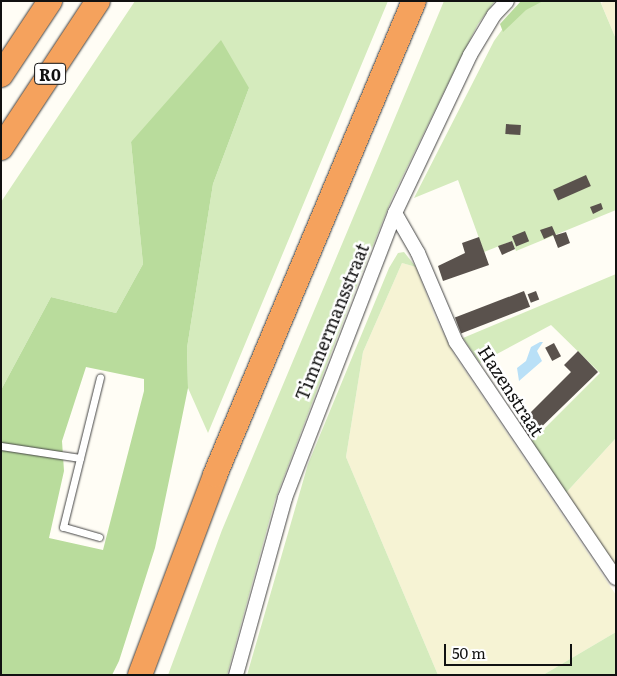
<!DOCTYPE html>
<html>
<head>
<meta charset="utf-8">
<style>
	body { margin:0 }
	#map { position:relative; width:617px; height:676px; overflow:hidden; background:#fffdf5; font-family:Literata,serif }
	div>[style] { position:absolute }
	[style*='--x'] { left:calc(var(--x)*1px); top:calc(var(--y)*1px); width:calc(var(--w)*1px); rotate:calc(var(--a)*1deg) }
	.farmland>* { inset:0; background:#f6f3d4 }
	.green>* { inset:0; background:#d5ebbd }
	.forest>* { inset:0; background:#b9dc9c }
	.water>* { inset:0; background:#b9e0f7 }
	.building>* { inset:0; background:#5a524d; transform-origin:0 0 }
	.roads { filter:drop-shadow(0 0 1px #444) drop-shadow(0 0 1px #444) }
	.lane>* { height:7px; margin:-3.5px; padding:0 3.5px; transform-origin:3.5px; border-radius:3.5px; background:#fff }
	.street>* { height:14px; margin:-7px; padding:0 7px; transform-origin:7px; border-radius:7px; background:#fff }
	.highway>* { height:24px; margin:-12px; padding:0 12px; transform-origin:12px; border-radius:12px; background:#f5a25d }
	span { translate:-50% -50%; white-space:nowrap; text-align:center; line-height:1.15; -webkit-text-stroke:5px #fff; paint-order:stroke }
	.shield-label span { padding:1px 4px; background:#fff; border:1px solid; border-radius:4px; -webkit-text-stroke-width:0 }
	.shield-label { font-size:16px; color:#111; font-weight:700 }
	.street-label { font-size:18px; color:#111 }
	.frame { position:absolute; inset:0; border:2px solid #111; pointer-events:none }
	.scale { position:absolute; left:444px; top:644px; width:128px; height:22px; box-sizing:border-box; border:2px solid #111; border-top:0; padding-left:6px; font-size:15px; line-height:18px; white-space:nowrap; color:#111; -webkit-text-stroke:4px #fff; paint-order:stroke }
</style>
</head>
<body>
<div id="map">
	<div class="farmland">
		<i style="clip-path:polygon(606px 1px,616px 1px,616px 39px,601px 3px)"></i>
		<i style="clip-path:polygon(402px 263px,416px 267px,435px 317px,455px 356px,616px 595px,616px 632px,543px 675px,438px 675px,346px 457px,363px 352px)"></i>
		<i style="clip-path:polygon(616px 438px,616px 567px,564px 495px)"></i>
	</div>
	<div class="green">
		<i style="clip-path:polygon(135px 1px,388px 1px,208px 433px,188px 388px,187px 348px,213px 184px,249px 88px,131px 142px,143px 264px,116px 313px,51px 297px,1px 390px,1px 202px)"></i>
		<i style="clip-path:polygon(444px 1px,495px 1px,478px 24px,456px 67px,392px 198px,361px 275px,275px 500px,227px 675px,168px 675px,222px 530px)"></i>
		<i style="clip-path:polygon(534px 1px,600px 1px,616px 39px,616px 210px,516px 251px,512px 241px,484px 252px,458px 180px,414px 198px,494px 41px,509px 20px)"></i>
		<i style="clip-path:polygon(404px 252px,416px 267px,402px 263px,363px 352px,346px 457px,438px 675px,247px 675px,308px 464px,389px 268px,398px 253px)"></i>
		<i style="clip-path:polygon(616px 274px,616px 438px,564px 495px,531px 442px,600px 373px,551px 325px,480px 363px,463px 338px)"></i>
		<i style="clip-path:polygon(616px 632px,616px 675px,543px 675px)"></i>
	</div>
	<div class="forest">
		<i style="clip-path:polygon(521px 1px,543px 1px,526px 10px,503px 32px,500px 24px)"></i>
		<i style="clip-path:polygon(evenodd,221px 40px,249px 88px,213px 184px,187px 348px,188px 388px,176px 447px,155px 548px,119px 661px,112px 675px,1px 675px,1px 390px,51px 297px,116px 313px,143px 264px,131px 142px,221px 40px,86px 367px,144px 379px,144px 391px,103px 550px,49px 538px,64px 471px,62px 441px,86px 367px)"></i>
	</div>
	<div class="water">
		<i style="clip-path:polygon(540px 342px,543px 342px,537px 351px,542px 361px,519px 381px,517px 368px,526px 361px,531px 347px)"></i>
	</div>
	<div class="building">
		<i style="left:506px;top:124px;width:15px;height:10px;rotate:4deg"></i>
		<i style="left:586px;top:175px;width:12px;height:36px;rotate:66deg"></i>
		<i style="clip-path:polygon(601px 203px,603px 209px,593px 214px,590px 207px)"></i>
		<i style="clip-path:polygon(552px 226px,556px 235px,566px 232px,570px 243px,558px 248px,553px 235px,544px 239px,540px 230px)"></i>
		<i style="left:525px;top:231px;width:11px;height:14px;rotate:68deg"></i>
		<i style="clip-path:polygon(479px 237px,489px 265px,443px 281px,438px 266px,465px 253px,462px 243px)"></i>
		<i style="clip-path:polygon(512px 241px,515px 249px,502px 255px,498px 246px)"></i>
		<i style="left:524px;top:291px;width:17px;height:74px;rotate:69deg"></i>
		<i style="left:536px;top:291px;width:9px;height:9px;rotate:69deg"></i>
		<i style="left:554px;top:343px;width:15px;height:10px;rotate:62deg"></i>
		<i style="clip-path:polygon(578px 351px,598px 372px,529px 439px,518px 425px,571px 372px,564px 365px)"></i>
	</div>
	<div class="roads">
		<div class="lane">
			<i style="--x:1;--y:446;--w:80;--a:8.6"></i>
			<i style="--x:99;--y:537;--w:37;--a:-164"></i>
			<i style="--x:63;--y:527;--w:154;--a:-76.1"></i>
		</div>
		<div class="street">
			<i style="--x:395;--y:213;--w:46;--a:60.1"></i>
			<i style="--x:418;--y:253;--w:97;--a:66.9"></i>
			<i style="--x:456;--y:342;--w:285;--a:55.9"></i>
			<i style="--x:236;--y:675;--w:184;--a:-74.5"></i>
			<i style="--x:285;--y:498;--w:305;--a:-68.9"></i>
			<i style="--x:395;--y:213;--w:175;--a:-64.6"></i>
			<i style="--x:470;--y:55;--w:47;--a:-59"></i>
			<i style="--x:494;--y:15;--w:19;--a:-47"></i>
		</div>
		<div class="highway">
			<i style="--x:1;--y:75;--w:89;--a:-56.5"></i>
			<i style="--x:1;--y:148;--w:176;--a:-56.6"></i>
			<i style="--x:140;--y:675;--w:214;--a:-69.4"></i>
			<i style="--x:215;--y:475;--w:514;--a:-67.23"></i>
		</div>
	</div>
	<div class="shield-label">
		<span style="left:50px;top:74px">R0</span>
	</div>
	<div class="street-label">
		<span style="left:332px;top:322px;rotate:-68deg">Timmermansstraat</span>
		<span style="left:511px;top:391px;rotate:57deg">Hazenstraat</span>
	</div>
	<div class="frame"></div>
	<div class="scale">50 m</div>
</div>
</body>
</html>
